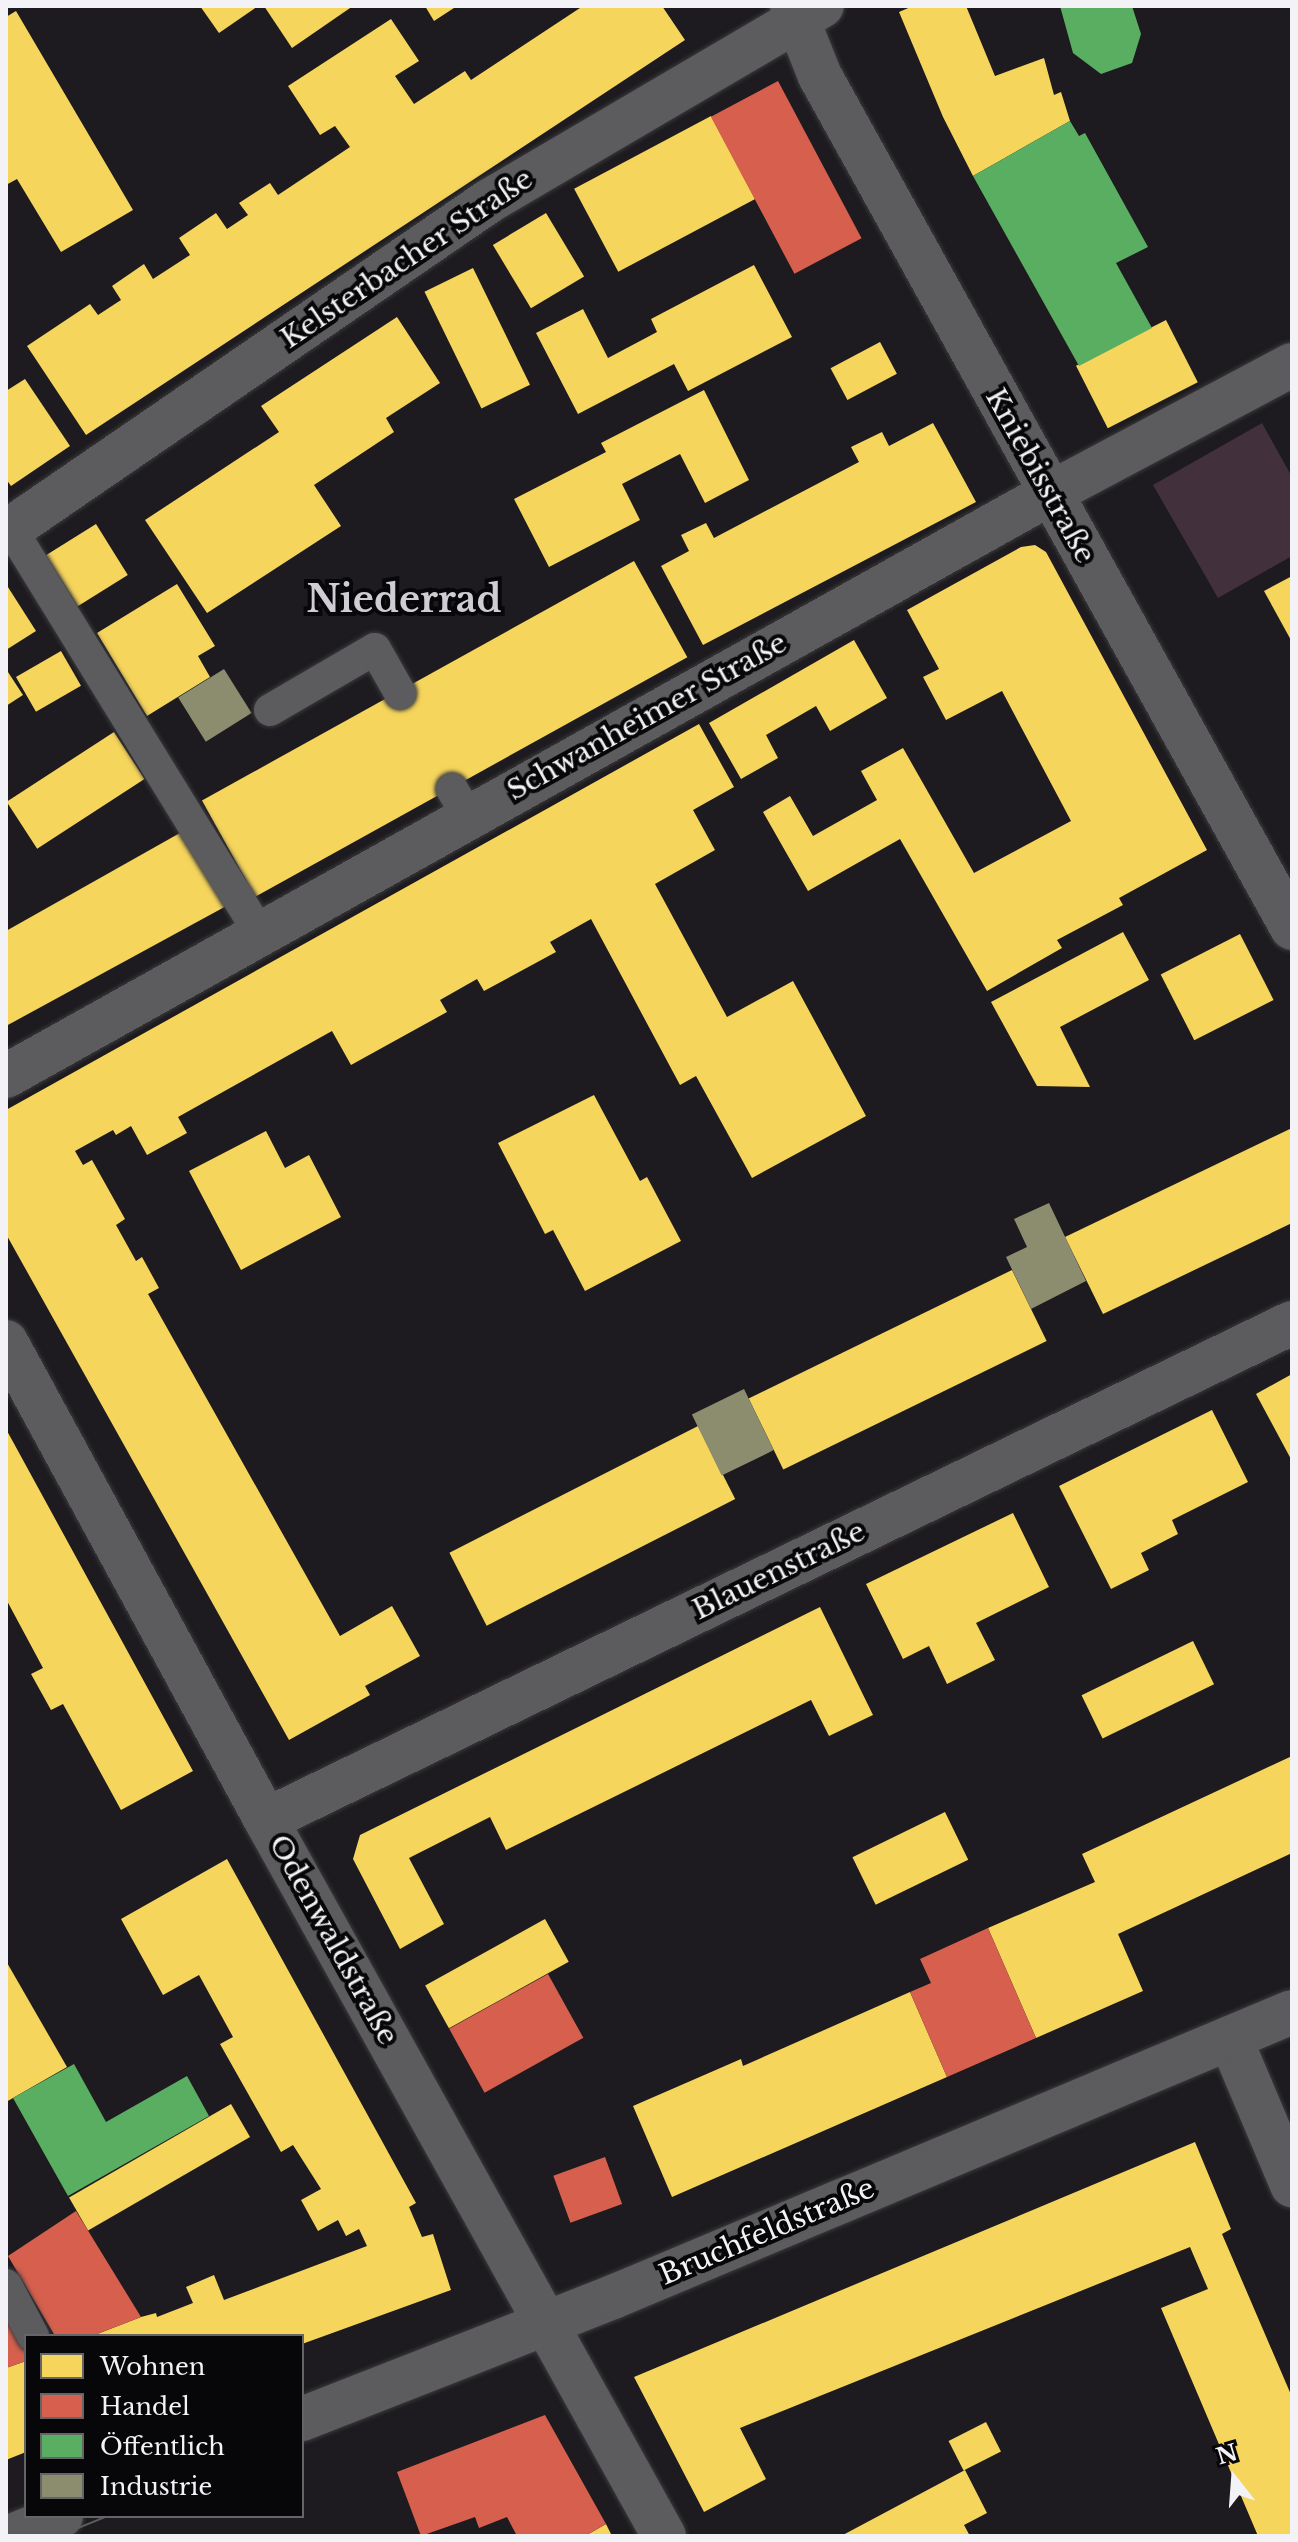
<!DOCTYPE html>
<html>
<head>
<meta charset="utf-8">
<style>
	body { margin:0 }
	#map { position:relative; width:1298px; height:2542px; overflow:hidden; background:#1d1b1f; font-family:"Libre Baskerville",serif }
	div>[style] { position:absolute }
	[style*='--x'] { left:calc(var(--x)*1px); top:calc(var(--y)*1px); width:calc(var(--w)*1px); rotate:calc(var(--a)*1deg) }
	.green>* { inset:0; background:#42303c }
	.homes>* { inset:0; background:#f6d55c; transform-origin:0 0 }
	.shops>* { inset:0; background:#d6604d; transform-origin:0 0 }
	.public>* { inset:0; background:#5aae61 }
	.industry>* { inset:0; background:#8c8c6e; transform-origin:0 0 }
	.roads { filter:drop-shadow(0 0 2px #3a393b) drop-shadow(0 0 2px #3a393b) }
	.service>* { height:32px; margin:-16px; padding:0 16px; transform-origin:16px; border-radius:16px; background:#5c5b5d }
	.minor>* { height:44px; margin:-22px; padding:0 22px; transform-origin:22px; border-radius:22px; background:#5c5b5d }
	.tertiary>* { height:44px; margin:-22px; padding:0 22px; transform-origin:22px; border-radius:22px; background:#5c5b5d }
	.tram>* { height:2px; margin:-1px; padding:0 1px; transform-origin:1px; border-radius:1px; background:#5c5b5d }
	span { translate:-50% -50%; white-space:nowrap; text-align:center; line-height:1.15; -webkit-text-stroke:8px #070608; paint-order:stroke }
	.street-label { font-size:28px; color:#f3f2f6 }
	.district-label { font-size:36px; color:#cfccd4; font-weight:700 }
	.frame { position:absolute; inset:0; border:8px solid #f3f2f6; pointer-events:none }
	.legend { position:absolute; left:24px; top:2334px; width:280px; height:184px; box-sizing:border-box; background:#070608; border:2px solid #656467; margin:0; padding:10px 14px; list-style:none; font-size:24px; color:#f3f2f6 }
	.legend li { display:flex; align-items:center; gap:16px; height:40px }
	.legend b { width:40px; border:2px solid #656467 }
	.north { position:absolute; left:1194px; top:2438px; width:80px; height:80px; -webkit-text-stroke:6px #070608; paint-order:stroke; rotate:343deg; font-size:22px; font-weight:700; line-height:32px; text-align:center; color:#f3f2f6 }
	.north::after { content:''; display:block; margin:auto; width:28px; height:36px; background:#f3f2f6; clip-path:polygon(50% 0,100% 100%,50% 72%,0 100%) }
</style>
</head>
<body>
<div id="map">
	<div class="green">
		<i style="clip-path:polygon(1262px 423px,1292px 477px,1292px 556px,1218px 598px,1153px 485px)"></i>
	</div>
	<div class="homes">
		<i style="clip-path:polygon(200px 6px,258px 6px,219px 33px)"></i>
		<i style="clip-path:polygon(264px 6px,353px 6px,292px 48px)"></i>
		<i style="clip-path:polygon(425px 6px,457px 6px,434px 21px)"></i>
		<i style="clip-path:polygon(583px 6px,662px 6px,685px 40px,86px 435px,27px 346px,90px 304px,98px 315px,121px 300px,112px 286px,144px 264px,153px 279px,190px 255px,179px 238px,216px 213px,227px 229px,248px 215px,239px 203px,270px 183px,278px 195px,350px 147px,335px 126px,320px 135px,288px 86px,391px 19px,419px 61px,395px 76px,414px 104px,465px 71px,471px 80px)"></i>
		<i style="clip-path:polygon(913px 6px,966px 6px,995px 76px,1044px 58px,1054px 95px,1061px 92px,1070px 121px,973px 176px,943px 117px,899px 12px)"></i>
		<i style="clip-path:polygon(16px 11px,133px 210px,61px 252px,17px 179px,6px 185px,6px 17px)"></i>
		<i style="left:711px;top:116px;width:94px;height:155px;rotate:62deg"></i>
		<i style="left:546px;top:213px;width:74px;height:62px;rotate:59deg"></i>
		<i style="clip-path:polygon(754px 265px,792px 337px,688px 391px,674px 364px,578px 414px,536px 333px,583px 309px,608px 358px,657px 332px,651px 319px)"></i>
		<i style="left:473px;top:268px;width:130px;height:54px;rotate:64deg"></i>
		<i style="clip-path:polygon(397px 317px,440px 383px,386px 418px,394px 432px,314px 485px,341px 526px,207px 613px,145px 520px,279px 432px,261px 406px)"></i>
		<i style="left:1166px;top:320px;width:70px;height:101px;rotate:63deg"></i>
		<i style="left:880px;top:342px;width:36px;height:56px;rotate:62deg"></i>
		<i style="clip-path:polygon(25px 379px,70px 446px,11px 486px,6px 479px,6px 391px)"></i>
		<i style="clip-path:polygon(704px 390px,749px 480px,705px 503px,680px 454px,622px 484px,640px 520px,549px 567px,514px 499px,606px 452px,601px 443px)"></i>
		<i style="clip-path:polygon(933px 423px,976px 502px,703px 645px,661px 566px,689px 551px,681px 535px,706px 523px,714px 538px,859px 462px,851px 447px,882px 432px,889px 446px)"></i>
		<i style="left:96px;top:524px;width:60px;height:59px;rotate:58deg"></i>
		<i style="clip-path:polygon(1035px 545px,1046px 552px,1207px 850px,1119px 898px,1123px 905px,1057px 940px,1062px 948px,987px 991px,900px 839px,808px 891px,763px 812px,790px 796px,813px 836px,877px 800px,861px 771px,903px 748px,974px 873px,1071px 821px,1002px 691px,946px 720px,923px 677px,939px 669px,907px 610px,1021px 547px)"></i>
		<i style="left:634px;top:561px;width:110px;height:494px;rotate:61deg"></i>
		<i style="clip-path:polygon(1292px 576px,1292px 642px,1264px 591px)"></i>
		<i style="clip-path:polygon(6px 584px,36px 631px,6px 650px)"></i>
		<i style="clip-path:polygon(177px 584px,215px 646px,198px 656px,210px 677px,147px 716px,97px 633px)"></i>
		<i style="clip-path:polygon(854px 640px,887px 698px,830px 731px,816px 706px,766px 735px,778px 758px,741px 779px,709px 723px)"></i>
		<i style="left:61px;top:651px;width:40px;height:52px;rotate:60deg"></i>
		<i style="clip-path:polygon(6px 669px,23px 695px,6px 706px)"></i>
		<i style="clip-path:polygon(699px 724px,734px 787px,693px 810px,715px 850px,655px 884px,727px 1017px,793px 981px,866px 1116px,752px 1178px,696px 1076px,680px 1085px,591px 919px,550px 942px,556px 952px,484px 991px,477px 979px,440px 1000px,447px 1012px,351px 1065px,332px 1031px,178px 1117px,187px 1133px,147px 1155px,131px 1126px,116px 1135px,113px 1130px,75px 1151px,83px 1165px,92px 1160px,125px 1219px,116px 1225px,136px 1261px,142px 1257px,159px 1288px,148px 1294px,340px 1636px,392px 1606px,420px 1656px,365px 1686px,370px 1695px,289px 1740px,6px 1234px,6px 1110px)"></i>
		<i style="left:114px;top:732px;width:56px;height:128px;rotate:57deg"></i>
		<i style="clip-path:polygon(187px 829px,230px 904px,6px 1026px,6px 931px)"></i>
		<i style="clip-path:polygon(1123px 932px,1149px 980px,1060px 1027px,1090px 1087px,1037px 1086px,991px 1002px)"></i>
		<i style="left:1240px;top:934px;width:74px;height:89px;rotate:63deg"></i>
		<i style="clip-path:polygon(594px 1095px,640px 1181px,647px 1177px,681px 1241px,585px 1291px,553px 1230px,545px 1234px,498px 1143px)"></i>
		<i style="clip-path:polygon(1292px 1128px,1292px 1223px,1103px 1314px,1065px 1237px)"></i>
		<i style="clip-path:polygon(266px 1131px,285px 1168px,309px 1155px,341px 1217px,241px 1270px,189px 1171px)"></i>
		<i style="left:1012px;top:1270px;width:79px;height:293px;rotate:64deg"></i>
		<i style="clip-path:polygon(1292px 1374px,1292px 1461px,1256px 1394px)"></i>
		<i style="clip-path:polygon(1212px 1410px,1248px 1482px,1172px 1520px,1178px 1534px,1141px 1553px,1149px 1570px,1111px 1589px,1059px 1486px)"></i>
		<i style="left:698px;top:1426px;width:82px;height:279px;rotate:63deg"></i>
		<i style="clip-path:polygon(6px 1429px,193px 1771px,121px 1810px,63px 1704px,51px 1710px,31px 1674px,43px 1668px,6px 1599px)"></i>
		<i style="clip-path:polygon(1013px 1513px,1049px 1587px,976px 1623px,995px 1660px,947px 1684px,929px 1646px,903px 1659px,866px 1584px)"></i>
		<i style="clip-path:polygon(820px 1607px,873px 1715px,829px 1736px,811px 1700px,506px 1850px,490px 1817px,409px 1858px,444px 1924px,400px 1949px,353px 1859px,360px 1835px)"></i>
		<i style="left:1193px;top:1641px;width:48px;height:124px;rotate:64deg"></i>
		<i style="clip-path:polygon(1292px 1756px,1292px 1853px,1118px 1934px,1143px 1991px,1036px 2038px,988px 1928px,1095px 1882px,1082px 1854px)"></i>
		<i style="left:945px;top:1812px;width:53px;height:103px;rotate:64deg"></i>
		<i style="clip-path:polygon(227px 1859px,416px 2203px,409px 2207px,422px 2237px,433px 2234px,451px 2290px,302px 2344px,302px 2336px,92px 2336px,141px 2317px,156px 2313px,157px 2317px,193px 2303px,186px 2287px,214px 2275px,224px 2300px,367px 2246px,359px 2229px,346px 2236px,338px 2220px,318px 2231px,301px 2200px,321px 2189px,293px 2145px,281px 2152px,220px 2044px,233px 2037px,199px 1975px,163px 1995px,121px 1919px)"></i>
		<i style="left:545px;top:1919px;width:49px;height:137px;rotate:61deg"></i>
		<i style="clip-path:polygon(6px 1961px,67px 2067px,6px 2102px)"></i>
		<i style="clip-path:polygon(910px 1992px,947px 2077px,672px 2197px,633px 2106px,741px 2059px,743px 2066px)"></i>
		<i style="left:231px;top:2104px;width:38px;height:187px;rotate:60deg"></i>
		<i style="clip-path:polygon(1195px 2142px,1231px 2229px,1222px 2234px,1292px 2397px,1292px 2536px,1258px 2536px,1161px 2308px,1208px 2289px,1190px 2247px,740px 2428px,766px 2479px,704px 2512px,634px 2377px)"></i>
		<i style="clip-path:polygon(26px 2361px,26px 2452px,6px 2460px,6px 2368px)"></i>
		<i style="left:986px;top:2422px;width:33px;height:42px;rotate:63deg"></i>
		<i style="clip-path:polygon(965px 2470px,987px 2513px,964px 2525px,970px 2536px,841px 2536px)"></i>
		<i style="clip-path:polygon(606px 2524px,612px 2536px,585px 2536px)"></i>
	</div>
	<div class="shops">
		<i style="left:778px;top:81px;width:178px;height:76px;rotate:62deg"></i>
		<i style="clip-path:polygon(988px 1928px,1036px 2038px,947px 2077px,910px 1992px,931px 1983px,920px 1959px)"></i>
		<i style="left:548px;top:1974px;width:73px;height:113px;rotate:61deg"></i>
		<i style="left:605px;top:2157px;width:50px;height:55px;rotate:70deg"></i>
		<i style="clip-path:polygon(76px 2211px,141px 2317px,92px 2336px,55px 2336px,8px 2256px)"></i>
		<i style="clip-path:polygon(6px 2305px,26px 2342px,26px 2361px,6px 2368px)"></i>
		<i style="clip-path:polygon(545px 2415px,606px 2524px,585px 2536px,517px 2536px,507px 2517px,479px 2528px,475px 2517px,421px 2536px,397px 2472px)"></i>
	</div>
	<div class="public">
		<i style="clip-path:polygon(1060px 6px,1132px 6px,1141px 34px,1132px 63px,1101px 74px,1073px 53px)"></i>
		<i style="clip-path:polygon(1070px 121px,1079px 136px,1085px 133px,1148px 247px,1116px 263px,1152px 328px,1079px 366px,973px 176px)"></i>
		<i style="clip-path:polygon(74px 2064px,106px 2122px,187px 2076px,209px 2116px,68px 2196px,13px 2098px)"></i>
	</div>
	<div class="industry">
		<i style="left:224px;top:669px;width:52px;height:54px;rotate:58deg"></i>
		<i style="clip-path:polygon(1049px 1203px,1086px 1281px,1031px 1309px,1006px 1257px,1027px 1247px,1014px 1219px)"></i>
		<i style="left:744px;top:1389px;width:68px;height:58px;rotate:64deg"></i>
	</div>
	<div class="roads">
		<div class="service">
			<i style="--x:11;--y:529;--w:477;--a:58.4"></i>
			<i style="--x:270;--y:710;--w:121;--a:-30.2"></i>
			<i style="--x:375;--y:649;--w:51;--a:60.4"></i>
			<i style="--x:452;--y:789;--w:32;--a:60"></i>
			<i style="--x:6;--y:2285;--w:58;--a:62.1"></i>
		</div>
		<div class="minor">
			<i style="--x:792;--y:6;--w:75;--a:68.2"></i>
			<i style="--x:820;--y:76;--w:974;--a:61.01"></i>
			<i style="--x:6;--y:532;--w:586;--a:-34.42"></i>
			<i style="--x:489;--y:201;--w:386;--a:-30.4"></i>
			<i style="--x:6;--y:1076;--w:1194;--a:-29.16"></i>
			<i style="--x:1049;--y:494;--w:275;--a:-28"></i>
			<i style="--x:6;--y:1342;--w:544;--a:61.46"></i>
			<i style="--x:266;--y:1820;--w:819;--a:60.93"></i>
			<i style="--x:266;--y:1820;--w:1140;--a:-25.85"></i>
			<i style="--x:1230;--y:2038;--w:160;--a:67.1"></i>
		</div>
		<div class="tertiary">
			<i style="--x:302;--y:2419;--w:334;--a:-21.4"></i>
			<i style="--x:613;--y:2297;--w:736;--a:-22.77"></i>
			<i style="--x:12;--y:2536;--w:53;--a:-22.2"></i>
		</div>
	</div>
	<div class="tram">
		<i style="--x:302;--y:2398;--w:466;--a:-21.7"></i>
		<i style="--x:735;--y:2226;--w:603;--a:-22.52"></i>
		<i style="--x:302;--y:2438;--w:1070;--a:-22.35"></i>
		<i style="--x:6;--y:2519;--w:22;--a:-22"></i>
		<i style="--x:58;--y:2536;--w:54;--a:-21.8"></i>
	</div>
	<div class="street-label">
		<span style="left:407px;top:259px;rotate:-34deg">Kelsterbacher Straße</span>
		<span style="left:1040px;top:476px;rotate:61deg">Kniebisstraße</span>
		<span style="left:647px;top:717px;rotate:-29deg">Schwanheimer Straße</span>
		<span style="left:779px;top:1571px;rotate:-26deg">Blauenstraße</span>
		<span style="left:333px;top:1940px;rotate:61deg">Odenwaldstraße</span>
		<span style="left:767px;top:2232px;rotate:-23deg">Bruchfeldstraße</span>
	</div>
	<div class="district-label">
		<span style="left:404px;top:600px">Niederrad</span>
	</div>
	<div class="frame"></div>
	<ul class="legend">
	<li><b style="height:22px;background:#f6d55c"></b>Wohnen</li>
	<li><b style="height:22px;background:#d6604d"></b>Handel</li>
	<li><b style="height:22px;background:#5aae61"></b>Öffentlich</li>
	<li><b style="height:22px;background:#8c8c6e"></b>Industrie</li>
	</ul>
	<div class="north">N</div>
</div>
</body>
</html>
